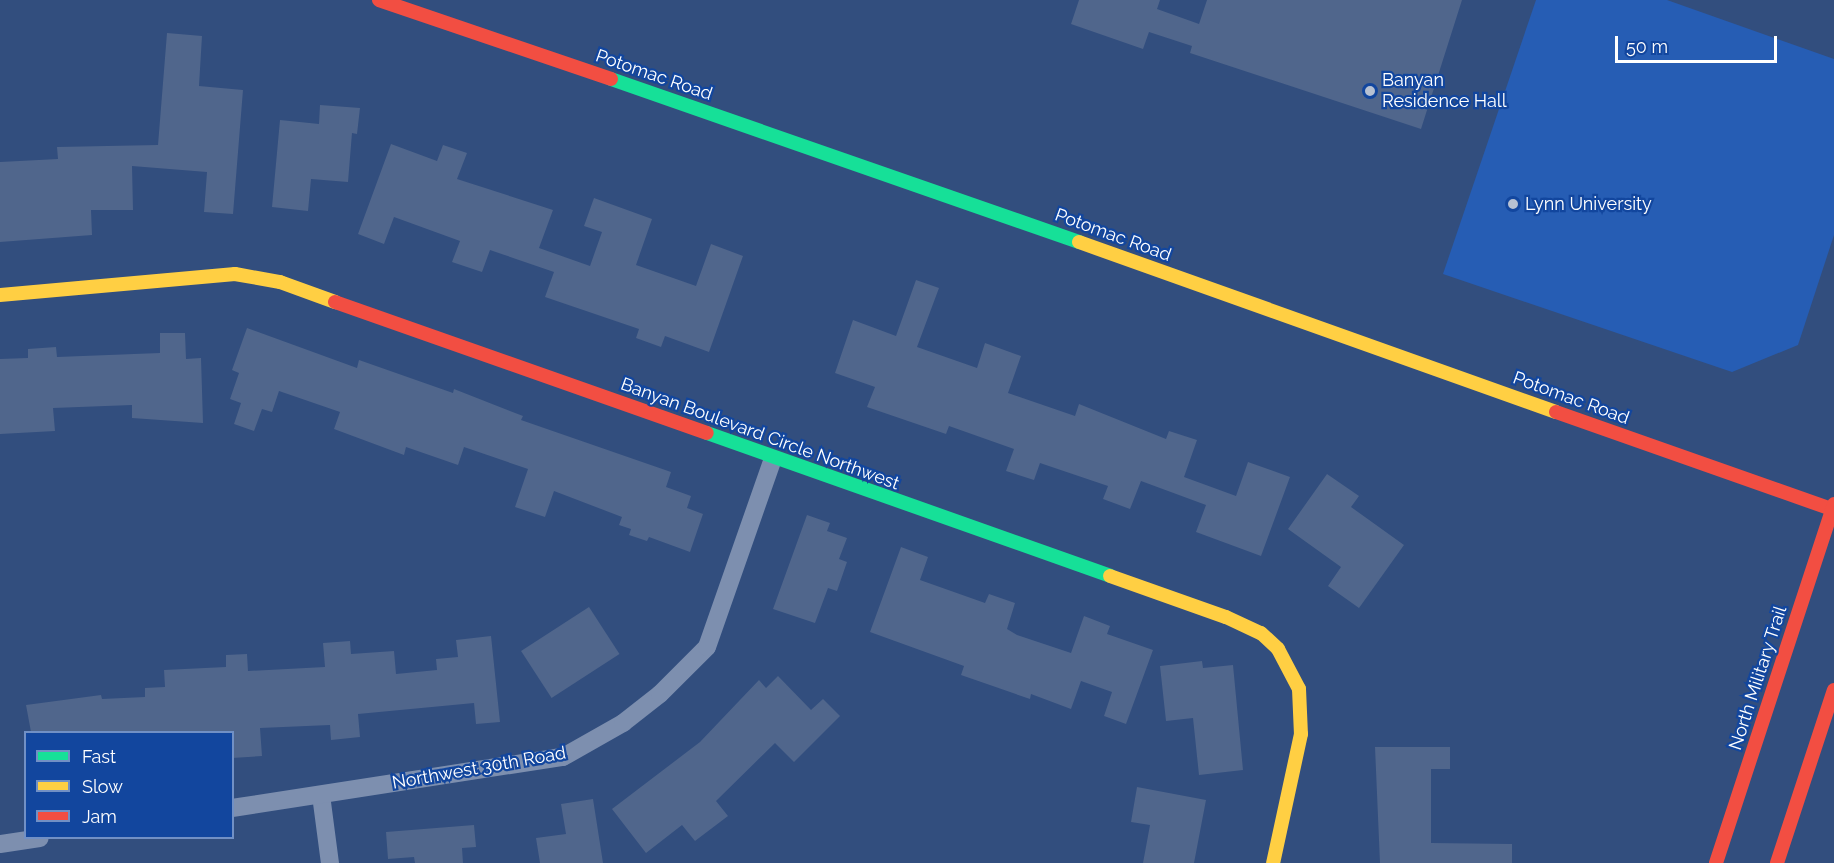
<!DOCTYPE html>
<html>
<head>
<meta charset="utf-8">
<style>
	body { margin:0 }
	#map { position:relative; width:1834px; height:863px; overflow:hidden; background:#324e7e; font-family:Raleway,sans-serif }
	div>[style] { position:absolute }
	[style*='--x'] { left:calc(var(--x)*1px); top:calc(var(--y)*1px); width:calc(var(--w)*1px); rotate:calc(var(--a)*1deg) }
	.green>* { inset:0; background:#265db4 }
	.building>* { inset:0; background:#50668c; transform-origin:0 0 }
	.street>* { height:18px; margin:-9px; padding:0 9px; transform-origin:9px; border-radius:9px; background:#7d8faf }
	.fast>* { height:14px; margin:-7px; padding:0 7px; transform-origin:7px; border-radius:7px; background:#16e098 }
	.slow>* { height:14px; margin:-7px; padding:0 7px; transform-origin:7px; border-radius:7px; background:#ffcf43 }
	.jam>* { height:14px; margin:-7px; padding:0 7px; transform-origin:7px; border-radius:7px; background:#f24e42 }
	.dots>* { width:16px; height:16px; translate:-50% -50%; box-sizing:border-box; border:3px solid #12469e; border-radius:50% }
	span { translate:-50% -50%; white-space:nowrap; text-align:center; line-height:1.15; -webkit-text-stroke:4.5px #12469e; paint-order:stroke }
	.street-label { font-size:18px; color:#fff }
	.poi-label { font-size:18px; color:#fff }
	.left { translate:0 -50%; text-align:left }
	.legend { position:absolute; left:24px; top:731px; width:210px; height:108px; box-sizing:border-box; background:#12469e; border:2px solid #7190c5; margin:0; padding:8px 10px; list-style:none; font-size:18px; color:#fff }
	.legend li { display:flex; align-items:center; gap:12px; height:30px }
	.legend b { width:30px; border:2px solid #7190c5 }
	.scale { position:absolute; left:1615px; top:36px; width:162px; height:27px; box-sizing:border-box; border:3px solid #fff; border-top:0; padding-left:8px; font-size:18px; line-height:21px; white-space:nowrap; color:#fff; -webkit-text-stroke:4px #12469e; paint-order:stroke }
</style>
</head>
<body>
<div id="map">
	<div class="green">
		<i style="clip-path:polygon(1536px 0,1667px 0,1834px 59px,1834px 235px,1798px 345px,1732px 372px,1443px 274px)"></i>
	</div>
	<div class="building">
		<i style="clip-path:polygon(1079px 0,1160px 0,1157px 9px,1199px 24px,1207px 0,1462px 0,1421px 129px,1190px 53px,1192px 46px,1149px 32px,1143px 49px,1071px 24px)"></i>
		<i style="clip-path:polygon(167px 33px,202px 36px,199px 86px,243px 90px,233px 214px,204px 212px,207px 172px,132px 166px,133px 210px,91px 210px,92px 235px,0 242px,0 162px,58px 159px,57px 147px,158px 145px)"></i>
		<i style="clip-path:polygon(320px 105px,360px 108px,357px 134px,352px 133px,348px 182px,311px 179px,308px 211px,272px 207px,280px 120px,319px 124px)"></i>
		<i style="clip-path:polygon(391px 144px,437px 161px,443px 145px,467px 153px,457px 179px,553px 210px,539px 248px,590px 266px,602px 232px,584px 226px,594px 198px,652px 219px,636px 265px,696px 286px,711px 244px,743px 256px,709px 352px,665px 336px,661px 347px,636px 338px,639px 329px,545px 297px,554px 272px,490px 250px,482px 272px,452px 262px,460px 241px,394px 217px,384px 244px,358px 234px)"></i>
		<i style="clip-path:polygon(916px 280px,939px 288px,917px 347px,977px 368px,985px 343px,1021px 356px,1008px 393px,1075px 416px,1079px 404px,1166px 439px,1169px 431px,1197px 440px,1184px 477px,1236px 496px,1248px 462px,1290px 477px,1261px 556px,1196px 532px,1206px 505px,1141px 481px,1130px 509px,1103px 499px,1108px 486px,1040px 463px,1034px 480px,1006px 471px,1014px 449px,949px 426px,946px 434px,867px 407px,875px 387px,835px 373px,853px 320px,896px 336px)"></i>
		<i style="clip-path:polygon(247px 328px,357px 368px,359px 360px,453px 393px,454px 389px,523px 416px,521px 420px,671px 472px,666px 487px,691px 496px,687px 508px,703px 514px,690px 552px,649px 537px,647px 541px,629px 535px,631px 529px,619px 525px,622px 517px,554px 491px,545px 517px,515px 507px,528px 469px,464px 447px,458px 465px,406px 447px,404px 455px,334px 429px,340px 412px,279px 391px,272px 412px,262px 409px,254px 431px,234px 424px,241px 403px,230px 399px,239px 373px,232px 370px)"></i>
		<i style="clip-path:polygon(160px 333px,185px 333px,186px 359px,201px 358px,203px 423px,132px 418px,132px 405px,53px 408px,55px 431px,0 434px,0 359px,28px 358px,28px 349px,56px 347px,57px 357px,160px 353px)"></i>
		<i style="clip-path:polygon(1327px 474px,1359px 496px,1351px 507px,1404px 545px,1359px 608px,1328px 586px,1341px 567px,1288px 529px)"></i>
		<i style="clip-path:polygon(807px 515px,830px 523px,827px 531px,847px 538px,839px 559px,847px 562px,837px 591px,828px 588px,815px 623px,773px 609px)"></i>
		<i style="clip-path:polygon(901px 547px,928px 557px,920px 580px,985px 603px,989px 594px,1015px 603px,1007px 629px,1017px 635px,1071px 653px,1084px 616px,1110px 626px,1107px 634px,1153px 650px,1126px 724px,1104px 716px,1112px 692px,1081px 681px,1071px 709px,1031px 694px,1030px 699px,961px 675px,964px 666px,870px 632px)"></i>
		<i style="left:589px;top:607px;width:56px;height:81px;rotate:57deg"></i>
		<i style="clip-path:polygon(491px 636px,500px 722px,476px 724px,474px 703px,358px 714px,360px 737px,331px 740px,330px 725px,260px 728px,262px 756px,232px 758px,232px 732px,31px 732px,26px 705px,101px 695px,102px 699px,145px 697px,145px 688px,165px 687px,164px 670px,226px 667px,226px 655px,247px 654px,248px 671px,325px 667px,323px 643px,350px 641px,351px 654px,394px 651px,396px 674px,437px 670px,436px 659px,458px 657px,456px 640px)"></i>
		<i style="clip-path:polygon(1202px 661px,1203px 668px,1233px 665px,1243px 770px,1199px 775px,1193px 718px,1166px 721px,1160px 666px)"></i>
		<i style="clip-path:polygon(778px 676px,811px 710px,823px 699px,840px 716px,794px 762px,775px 743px,716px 801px,728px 816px,695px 841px,682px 825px,646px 853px,612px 809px,700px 742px,759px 680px,766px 688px)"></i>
		<i style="clip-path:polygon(1375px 747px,1450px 747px,1450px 769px,1431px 769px,1431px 843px,1512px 844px,1512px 863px,1380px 863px)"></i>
		<i style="clip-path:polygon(1137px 787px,1206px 800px,1194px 863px,1143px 863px,1150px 825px,1131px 822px)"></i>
		<i style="clip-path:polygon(593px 799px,603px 863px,540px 863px,536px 838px,566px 834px,561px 804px)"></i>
		<i style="clip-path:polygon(474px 825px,476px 847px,462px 848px,463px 863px,415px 863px,414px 857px,388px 859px,386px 832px)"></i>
	</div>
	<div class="street">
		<i style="--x:321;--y:795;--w:69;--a:82.5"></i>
		<i style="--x:232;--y:808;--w:335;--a:-8.8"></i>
		<i style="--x:563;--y:757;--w:69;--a:-29.5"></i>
		<i style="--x:623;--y:723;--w:47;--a:-38.1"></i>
		<i style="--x:660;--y:694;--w:66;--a:-45"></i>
		<i style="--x:707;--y:647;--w:199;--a:-70.7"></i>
		<i style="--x:0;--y:844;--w:40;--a:-8.5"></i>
	</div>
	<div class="fast">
		<i style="--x:611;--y:79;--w:496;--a:19.2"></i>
		<i style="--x:707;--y:433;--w:428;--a:19.5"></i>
	</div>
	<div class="slow">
		<i style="--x:1079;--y:242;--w:506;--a:19.62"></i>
		<i style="--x:0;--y:295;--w:236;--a:-5.1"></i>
		<i style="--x:235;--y:274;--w:46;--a:10.1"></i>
		<i style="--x:280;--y:282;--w:59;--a:20"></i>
		<i style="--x:1110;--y:576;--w:123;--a:19.5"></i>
		<i style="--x:1226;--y:617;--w:38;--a:25"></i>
		<i style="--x:1261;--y:633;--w:23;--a:43"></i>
		<i style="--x:1278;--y:649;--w:45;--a:62.3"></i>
		<i style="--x:1299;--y:689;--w:45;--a:87.5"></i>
		<i style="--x:1301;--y:734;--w:132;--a:102.2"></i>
	</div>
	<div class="jam">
		<i style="--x:379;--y:0;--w:245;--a:18.8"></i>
		<i style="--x:335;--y:302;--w:394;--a:19.4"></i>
		<i style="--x:1556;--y:412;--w:295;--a:19.4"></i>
		<i style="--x:1716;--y:863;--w:378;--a:-71.8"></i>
		<i style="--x:1777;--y:863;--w:182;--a:-71.8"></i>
	</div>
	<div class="dots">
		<i style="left:1370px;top:91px;background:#b7c1d2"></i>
		<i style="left:1513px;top:204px;background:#b7c1d2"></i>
	</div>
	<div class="street-label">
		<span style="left:654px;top:75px;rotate:19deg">Potomac Road</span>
		<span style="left:1113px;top:235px;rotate:20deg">Potomac Road</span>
		<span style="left:1571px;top:398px;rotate:20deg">Potomac Road</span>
		<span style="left:760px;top:434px;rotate:20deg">Banyan Boulevard Circle Northwest</span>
		<span style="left:1758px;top:678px;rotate:-72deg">North Military Trail</span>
		<span style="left:479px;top:768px;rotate:-10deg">Northwest 30th Road</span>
	</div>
	<div class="poi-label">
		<span class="left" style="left:1382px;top:91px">Banyan<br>Residence Hall</span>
		<span class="left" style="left:1525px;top:204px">Lynn University</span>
	</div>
	<ul class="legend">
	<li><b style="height:8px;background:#16e098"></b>Fast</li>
	<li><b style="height:8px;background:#ffcf43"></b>Slow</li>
	<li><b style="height:8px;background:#f24e42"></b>Jam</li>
	</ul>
	<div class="scale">50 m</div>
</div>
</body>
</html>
